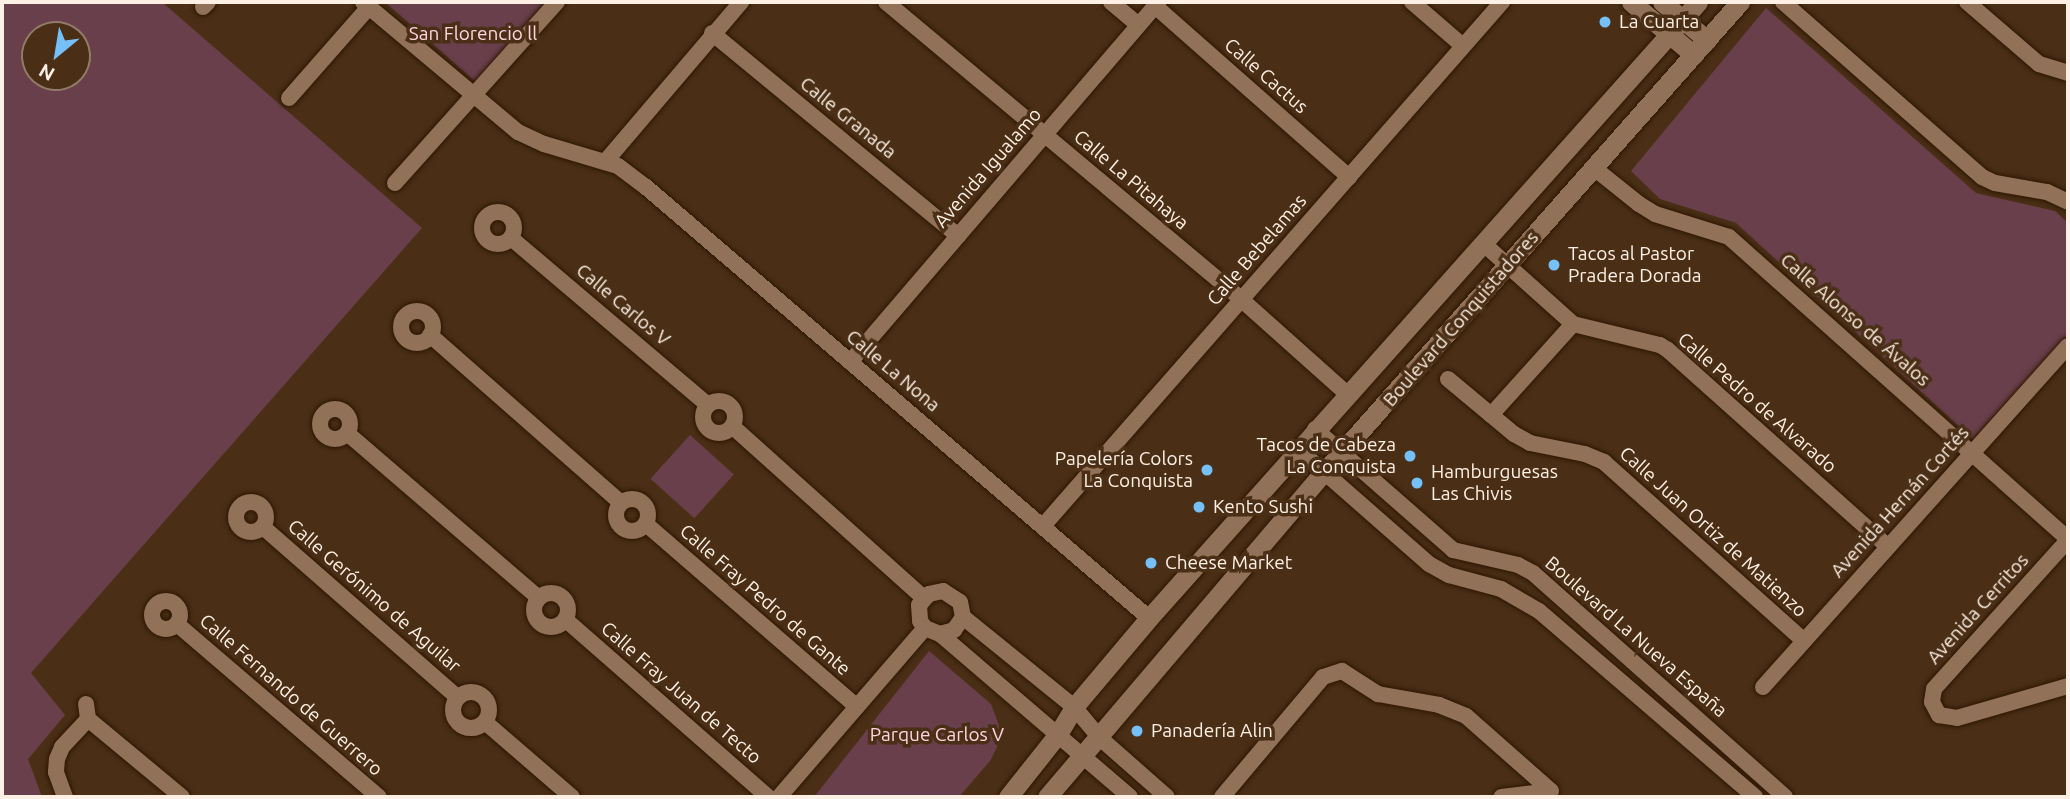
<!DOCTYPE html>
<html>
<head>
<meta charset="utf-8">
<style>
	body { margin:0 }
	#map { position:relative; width:2070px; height:799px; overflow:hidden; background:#4a2f16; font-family:Ubuntu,sans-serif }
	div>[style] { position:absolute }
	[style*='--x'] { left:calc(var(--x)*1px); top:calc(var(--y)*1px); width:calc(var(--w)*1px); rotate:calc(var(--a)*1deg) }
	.green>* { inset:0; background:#683f4a; transform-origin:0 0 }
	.roads { filter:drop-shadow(0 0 2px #2f1600) drop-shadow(0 0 2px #2f1600) }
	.minor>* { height:16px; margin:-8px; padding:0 8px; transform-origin:8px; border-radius:8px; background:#917157 }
	.minor>.ring { margin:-8px; padding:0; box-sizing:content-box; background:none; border:16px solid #917157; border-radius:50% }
	.tertiary>* { height:19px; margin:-9.5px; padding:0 9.5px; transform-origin:9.5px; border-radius:9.5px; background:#917157 }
	.dots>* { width:19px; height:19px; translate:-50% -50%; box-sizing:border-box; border:4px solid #4a2f16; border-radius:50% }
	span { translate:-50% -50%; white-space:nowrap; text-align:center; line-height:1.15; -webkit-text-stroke:7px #4a2f16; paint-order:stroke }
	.poi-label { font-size:19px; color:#fef0e4 }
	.left { translate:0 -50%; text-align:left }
	.right { translate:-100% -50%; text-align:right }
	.park-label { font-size:19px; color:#fdd4de }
	.street-label { font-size:19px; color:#fef0e4 }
	.frame { position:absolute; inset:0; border:4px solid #fef0e4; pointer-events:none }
	.north { position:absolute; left:21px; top:21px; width:70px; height:70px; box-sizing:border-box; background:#4a2f16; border:2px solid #927c68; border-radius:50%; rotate:210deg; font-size:19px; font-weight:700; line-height:28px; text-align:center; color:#fef0e4 }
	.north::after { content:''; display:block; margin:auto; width:24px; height:32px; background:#75c0f6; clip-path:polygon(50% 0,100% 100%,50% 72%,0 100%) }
</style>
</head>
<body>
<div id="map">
	<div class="green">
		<i style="clip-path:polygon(evenodd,2px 2px,162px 2px,422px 228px,31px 673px,65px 715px,28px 759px,42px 797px,2px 797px,2px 2px,35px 35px,77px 35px,77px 77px,35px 77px,35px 35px)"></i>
		<i style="clip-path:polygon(385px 2px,546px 2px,476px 82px)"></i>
		<i style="clip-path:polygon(1766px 8px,1976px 193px,2055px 211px,2068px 223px,2068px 334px,1973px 439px,1736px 223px,1660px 199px,1631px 171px)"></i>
		<i style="left:690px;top:435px;width:59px;height:59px;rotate:42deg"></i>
		<i style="clip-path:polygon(929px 651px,991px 704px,1003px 736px,990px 761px,959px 797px,814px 797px)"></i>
	</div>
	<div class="roads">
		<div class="minor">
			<i style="--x:363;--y:2;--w:202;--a:40"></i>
			<i style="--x:518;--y:132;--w:29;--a:25"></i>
			<i style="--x:544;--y:144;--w:77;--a:16.6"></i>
			<i style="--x:618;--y:166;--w:35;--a:37"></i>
			<i style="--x:646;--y:187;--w:662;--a:40.59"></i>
			<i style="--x:886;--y:2;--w:464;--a:39.9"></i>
			<i style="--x:1242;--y:300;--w:141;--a:41.8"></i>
			<i style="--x:1111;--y:2;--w:35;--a:40"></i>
			<i style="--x:1412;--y:2;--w:67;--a:40.8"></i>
			<i style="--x:1783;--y:2;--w:265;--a:41.3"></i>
			<i style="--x:1982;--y:177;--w:14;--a:25"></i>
			<i style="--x:1995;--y:183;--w:53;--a:9.8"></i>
			<i style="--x:2047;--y:192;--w:23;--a:25"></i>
			<i style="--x:1967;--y:2;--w:95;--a:40.7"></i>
			<i style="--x:2039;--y:64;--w:30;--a:17"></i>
			<i style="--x:1155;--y:6;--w:259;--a:41.4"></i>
			<i style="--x:203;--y:7;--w:7;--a:-45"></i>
			<i style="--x:712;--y:33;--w:319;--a:39.5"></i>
			<i style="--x:289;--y:98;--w:121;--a:-48.7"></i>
			<i style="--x:605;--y:162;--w:210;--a:-49.6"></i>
			<i style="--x:1594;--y:168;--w:58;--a:38.7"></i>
			<i style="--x:1639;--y:204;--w:19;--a:32"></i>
			<i style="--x:1655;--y:214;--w:77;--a:17.3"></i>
			<i style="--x:1729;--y:237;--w:454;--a:41.7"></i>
			<i style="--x:395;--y:183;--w:243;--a:-48.2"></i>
			<i class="ring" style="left:482px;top:212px;width:16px;height:16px"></i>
			<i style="--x:511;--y:238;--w:258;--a:40.3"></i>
			<i style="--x:1485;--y:245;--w:118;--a:41.9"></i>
			<i style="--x:1573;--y:324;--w:89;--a:13.6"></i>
			<i style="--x:1660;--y:345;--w:9;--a:32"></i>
			<i style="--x:1668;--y:350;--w:295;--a:41.8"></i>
			<i class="ring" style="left:401px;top:311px;width:16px;height:16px"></i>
			<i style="--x:430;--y:335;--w:254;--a:41.3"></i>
			<i style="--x:850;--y:362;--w:474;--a:-49.4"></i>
			<i style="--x:1448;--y:379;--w:86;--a:39.8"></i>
			<i style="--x:1514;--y:434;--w:18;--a:29"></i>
			<i style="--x:1530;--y:443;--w:56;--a:11.3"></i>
			<i style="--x:1585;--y:454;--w:21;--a:23"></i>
			<i style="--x:1604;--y:462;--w:268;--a:41.8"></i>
			<i class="ring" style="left:703px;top:401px;width:16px;height:16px"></i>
			<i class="ring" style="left:320px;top:409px;width:14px;height:14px"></i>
			<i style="--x:1491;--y:415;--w:122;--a:-48"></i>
			<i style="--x:732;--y:426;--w:258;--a:41.9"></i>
			<i style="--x:1315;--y:429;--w:184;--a:41.2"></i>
			<i style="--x:1453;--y:550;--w:67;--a:13"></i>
			<i style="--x:1518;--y:565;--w:17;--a:28"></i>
			<i style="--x:1533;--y:573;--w:337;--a:41.6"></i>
			<i style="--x:347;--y:433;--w:253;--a:40.7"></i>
			<i style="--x:1298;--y:449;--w:174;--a:41.3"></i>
			<i style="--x:1429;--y:564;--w:23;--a:29"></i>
			<i style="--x:1449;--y:575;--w:54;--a:15.1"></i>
			<i style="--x:1501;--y:589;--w:44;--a:30.1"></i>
			<i style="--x:1539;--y:611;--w:285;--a:40.7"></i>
			<i class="ring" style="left:616px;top:499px;width:16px;height:16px"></i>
			<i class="ring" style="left:236px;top:502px;width:14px;height:14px"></i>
			<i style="--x:646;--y:524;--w:279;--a:40.9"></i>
			<i style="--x:1043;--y:526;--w:697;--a:-48.78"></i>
			<i style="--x:263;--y:527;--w:258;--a:41.2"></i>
			<i style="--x:2068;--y:540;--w:200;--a:132"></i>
			<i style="--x:1934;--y:689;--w:13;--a:99"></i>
			<i style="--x:1932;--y:702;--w:15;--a:62"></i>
			<i style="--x:1939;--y:715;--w:18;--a:9"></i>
			<i style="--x:1957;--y:718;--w:116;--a:-16.1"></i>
			<i class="ring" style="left:534px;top:593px;width:18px;height:18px"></i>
			<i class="ring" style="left:152px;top:601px;width:12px;height:12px"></i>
			<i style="--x:963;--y:617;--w:143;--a:39"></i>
			<i style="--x:1074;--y:707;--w:40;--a:50"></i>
			<i style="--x:1100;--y:738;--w:89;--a:41.4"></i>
			<i style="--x:566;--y:620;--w:269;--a:41.2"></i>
			<i style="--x:177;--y:624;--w:266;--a:40.6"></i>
			<i style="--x:940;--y:634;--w:15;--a:-16"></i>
			<i style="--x:954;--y:630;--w:16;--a:-55"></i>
			<i style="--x:963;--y:617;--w:15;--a:-101"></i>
			<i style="--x:960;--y:602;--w:20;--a:-147"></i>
			<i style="--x:943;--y:591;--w:14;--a:168"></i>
			<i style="--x:929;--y:594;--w:15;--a:132"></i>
			<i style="--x:919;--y:605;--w:16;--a:86"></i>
			<i style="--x:920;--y:621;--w:9;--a:54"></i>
			<i style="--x:925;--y:628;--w:16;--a:22"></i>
			<i style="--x:940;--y:634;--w:250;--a:40.6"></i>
			<i style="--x:1763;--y:687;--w:457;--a:-48.2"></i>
			<i class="ring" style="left:453px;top:692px;width:20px;height:20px"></i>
			<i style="--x:86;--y:704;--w:15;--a:82"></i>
			<i style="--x:88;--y:719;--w:122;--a:39.7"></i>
			<i style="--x:485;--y:722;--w:115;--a:40.8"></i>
			<i style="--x:65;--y:797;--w:27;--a:-110"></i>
			<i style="--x:56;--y:772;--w:13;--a:-86"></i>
			<i style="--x:57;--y:759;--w:13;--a:-67"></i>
			<i style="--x:62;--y:747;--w:38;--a:-47"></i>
			<i style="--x:779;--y:797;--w:223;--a:-49.2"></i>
			<i style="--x:1222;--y:797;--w:157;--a:-49.9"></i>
			<i style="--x:1323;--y:677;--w:20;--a:-18"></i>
			<i style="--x:1342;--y:671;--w:43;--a:32.6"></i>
			<i style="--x:1378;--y:694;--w:62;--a:10.2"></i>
			<i style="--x:1439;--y:705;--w:29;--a:22"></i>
			<i style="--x:1466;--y:716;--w:113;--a:41.4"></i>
			<i style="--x:1551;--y:791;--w:50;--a:173.2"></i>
		</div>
		<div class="tertiary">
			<i style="--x:1631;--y:2;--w:82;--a:40.1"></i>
			<i style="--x:1662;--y:2;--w:59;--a:40.2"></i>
			<i style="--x:1008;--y:797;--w:80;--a:-51.6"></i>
			<i style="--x:1058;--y:734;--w:31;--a:-59"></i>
			<i style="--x:1074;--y:707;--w:116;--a:-49.9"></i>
			<i style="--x:1149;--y:618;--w:825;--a:-48.29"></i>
			<i style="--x:1047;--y:797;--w:427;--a:-49.6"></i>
			<i style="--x:1324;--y:472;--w:628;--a:-48.49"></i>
		</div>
	</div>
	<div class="dots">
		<i style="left:1605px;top:22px;background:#75c0f6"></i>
		<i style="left:1554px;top:265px;background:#75c0f6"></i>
		<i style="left:1410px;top:456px;background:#75c0f6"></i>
		<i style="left:1207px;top:470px;background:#75c0f6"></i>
		<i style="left:1417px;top:483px;background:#75c0f6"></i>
		<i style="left:1199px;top:507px;background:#75c0f6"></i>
		<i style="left:1151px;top:563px;background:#75c0f6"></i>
		<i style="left:1137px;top:731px;background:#75c0f6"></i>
	</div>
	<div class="poi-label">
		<span class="left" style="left:1619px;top:22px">La Cuarta</span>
		<span class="left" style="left:1568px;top:265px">Tacos al Pastor<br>Pradera Dorada</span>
		<span class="right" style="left:1396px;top:456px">Tacos de Cabeza<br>La Conquista</span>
		<span class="right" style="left:1193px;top:470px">Papelería Colors<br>La Conquista</span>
		<span class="left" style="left:1431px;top:483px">Hamburguesas<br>Las Chivis</span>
		<span class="left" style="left:1213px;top:507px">Kento Sushi</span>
		<span class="left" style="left:1165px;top:563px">Cheese Market</span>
		<span class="left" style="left:1151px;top:731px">Panadería Alin</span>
	</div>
	<div class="park-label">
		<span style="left:473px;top:34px">San Florencio ll</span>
		<span style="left:937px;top:735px">Parque Carlos V</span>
	</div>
	<div class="street-label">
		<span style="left:1266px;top:76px;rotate:41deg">Calle Cactus</span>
		<span style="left:848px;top:118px;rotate:39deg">Calle Granada</span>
		<span style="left:988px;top:168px;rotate:-49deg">Avenida Igualamo</span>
		<span style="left:1131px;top:180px;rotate:40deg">Calle La Pitahaya</span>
		<span style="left:1257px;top:250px;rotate:-49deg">Calle Bebelamas</span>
		<span style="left:623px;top:305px;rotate:40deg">Calle Carlos V</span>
		<span style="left:1461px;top:319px;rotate:-49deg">Boulevard Conquistadores</span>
		<span style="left:1855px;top:320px;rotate:41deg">Calle Alonso de Ávalos</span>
		<span style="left:893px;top:371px;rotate:40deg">Calle La Nona</span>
		<span style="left:1757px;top:403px;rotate:41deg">Calle Pedro de Alvarado</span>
		<span style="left:1900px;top:502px;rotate:-48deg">Avenida Hernán Cortés</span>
		<span style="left:1713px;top:532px;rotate:42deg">Calle Juan Ortiz de Matienzo</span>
		<span style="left:374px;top:596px;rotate:41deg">Calle Gerónimo de Aguilar</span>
		<span style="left:765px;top:600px;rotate:41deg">Calle Fray Pedro de Gante</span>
		<span style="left:1978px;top:609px;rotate:-48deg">Avenida Cerritos</span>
		<span style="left:1636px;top:637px;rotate:41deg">Boulevard La Nueva España</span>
		<span style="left:681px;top:693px;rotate:41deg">Calle Fray Juan de Tecto</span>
		<span style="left:291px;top:695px;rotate:41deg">Calle Fernando de Guerrero</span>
	</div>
	<div class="frame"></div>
	<div class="north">N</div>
</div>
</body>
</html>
